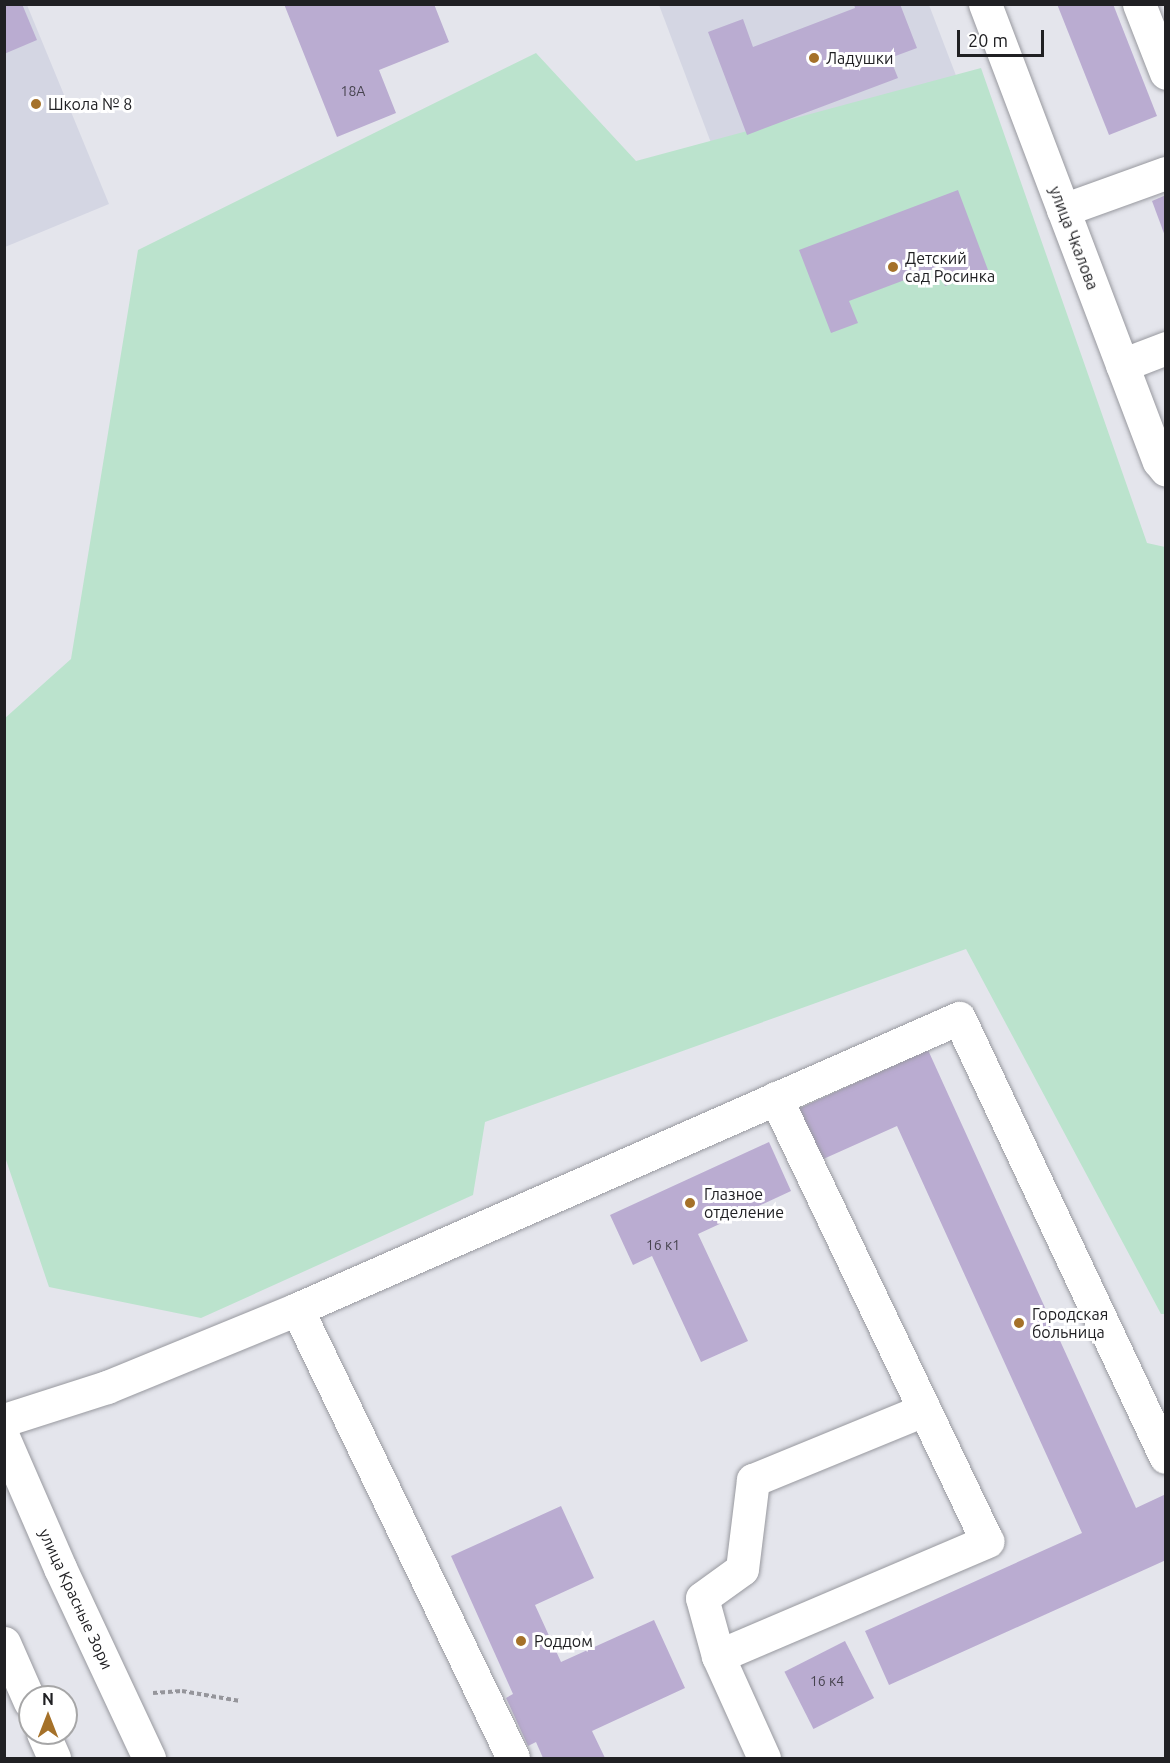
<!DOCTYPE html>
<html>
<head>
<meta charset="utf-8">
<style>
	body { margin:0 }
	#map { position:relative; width:1170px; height:1763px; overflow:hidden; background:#e4e5ec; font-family:Ubuntu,sans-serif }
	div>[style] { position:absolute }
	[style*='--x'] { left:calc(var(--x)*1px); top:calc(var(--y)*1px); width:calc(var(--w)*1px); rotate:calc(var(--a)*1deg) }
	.built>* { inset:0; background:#d4d6e3 }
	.green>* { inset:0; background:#bbe3cd }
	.building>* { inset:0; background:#baacd1; transform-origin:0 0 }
	.path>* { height:4px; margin-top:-2px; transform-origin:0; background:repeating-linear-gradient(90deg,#95959b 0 4.5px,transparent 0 7.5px) }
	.roads { filter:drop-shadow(0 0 2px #98999f) drop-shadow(0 0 2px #98999f) }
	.minor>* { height:33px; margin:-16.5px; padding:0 16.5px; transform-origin:16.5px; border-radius:16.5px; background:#fff }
	.major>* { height:33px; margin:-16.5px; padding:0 16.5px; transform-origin:16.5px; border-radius:16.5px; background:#fff }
	.dots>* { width:16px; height:16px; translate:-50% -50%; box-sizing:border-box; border:3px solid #fff; border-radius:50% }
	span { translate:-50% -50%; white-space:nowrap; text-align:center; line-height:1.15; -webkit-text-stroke:6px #fff; paint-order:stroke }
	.number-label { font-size:14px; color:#46434e }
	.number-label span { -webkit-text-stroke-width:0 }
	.poi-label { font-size:16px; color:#202023 }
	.left { translate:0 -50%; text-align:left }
	.street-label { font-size:16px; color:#202023 }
	.frame { position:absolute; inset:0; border:6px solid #202023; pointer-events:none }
	.north { position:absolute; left:18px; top:1685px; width:60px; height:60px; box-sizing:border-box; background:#fff; border:2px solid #a6a6a7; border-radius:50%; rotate:0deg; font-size:16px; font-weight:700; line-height:24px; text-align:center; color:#202023 }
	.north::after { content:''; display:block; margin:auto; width:21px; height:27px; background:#a57129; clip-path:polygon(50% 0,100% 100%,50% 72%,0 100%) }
	.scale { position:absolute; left:957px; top:30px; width:87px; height:27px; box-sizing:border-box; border:3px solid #202023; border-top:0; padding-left:8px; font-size:18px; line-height:21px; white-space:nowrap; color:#202023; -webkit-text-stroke:4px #fff; paint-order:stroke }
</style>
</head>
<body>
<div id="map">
	<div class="built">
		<i style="clip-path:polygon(5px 5px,27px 5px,109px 204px,5px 247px)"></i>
		<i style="clip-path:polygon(659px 5px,929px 5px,970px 112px,733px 201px)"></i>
	</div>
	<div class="green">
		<i style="clip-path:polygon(536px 53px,636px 161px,981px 68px,1147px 543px,1165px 547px,1165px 1314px,1161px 1314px,966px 949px,485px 1122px,473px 1195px,201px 1318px,49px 1287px,5px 1157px,4px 719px,71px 659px,138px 250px)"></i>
	</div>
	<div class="building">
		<i style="clip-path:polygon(4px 4px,22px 4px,37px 40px,4px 54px)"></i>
		<i style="clip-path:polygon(284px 4px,434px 4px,449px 42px,379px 70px,396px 113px,337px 137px)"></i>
		<i style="clip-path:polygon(854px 4px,900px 4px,917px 48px,890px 58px,898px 78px,747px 135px,708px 32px,743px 19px,753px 47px,855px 8px)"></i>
		<i style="clip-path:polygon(1057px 4px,1113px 4px,1157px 116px,1109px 135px)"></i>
		<i style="clip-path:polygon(958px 190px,988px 270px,945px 286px,939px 267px,849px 301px,858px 323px,831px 333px,799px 250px)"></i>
		<i style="clip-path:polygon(1166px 195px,1166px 236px,1165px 236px,1152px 201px)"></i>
		<i style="clip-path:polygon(928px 1050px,1136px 1508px,1166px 1494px,1166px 1560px,889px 1685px,865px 1631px,1082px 1533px,897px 1126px,810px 1165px,787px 1114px)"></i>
		<i style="clip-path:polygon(769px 1142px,791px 1191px,698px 1234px,748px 1341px,701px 1362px,652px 1256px,633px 1265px,610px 1215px)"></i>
		<i style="clip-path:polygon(561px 1506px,594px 1578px,535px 1605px,561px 1662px,654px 1620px,685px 1688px,592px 1731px,605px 1758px,543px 1758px,536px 1742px,528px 1746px,506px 1698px,513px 1694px,451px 1556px)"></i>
		<i style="left:845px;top:1641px;width:64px;height:68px;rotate:63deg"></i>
	</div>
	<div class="path">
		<i style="--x:153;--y:1693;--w:29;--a:-4"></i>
		<i style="--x:182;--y:1691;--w:59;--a:9.8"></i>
	</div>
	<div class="roads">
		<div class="minor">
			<i style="--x:985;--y:4;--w:489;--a:69.2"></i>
			<i style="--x:1159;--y:461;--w:11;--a:52"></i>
			<i style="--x:1139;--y:4;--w:74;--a:68.6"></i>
			<i style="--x:1063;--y:210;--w:109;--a:-19.8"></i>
			<i style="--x:1122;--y:365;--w:47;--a:-21.1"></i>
			<i style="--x:297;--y:1309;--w:498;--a:64.3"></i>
			<i style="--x:4;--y:1420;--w:108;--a:-17.8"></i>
			<i style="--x:107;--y:1387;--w:205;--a:-22.3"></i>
			<i style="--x:297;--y:1309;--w:723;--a:-23.73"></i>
			<i style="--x:959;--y:1018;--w:485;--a:64.8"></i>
			<i style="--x:4;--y:1643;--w:64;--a:66.2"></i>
			<i style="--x:718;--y:1656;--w:60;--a:-105.4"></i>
			<i style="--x:702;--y:1598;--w:49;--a:-35.9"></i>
			<i style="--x:742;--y:1569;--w:90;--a:-83"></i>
			<i style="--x:753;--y:1480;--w:185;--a:-22.3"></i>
			<i style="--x:43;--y:1733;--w:27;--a:66"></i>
			<i style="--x:764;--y:1758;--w:112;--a:-114.3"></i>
			<i style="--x:718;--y:1656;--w:293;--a:-23.1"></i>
			<i style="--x:987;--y:1541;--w:491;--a:-115.5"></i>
		</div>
		<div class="major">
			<i style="--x:4;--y:1439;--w:141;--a:66.5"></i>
			<i style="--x:60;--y:1568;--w:210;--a:64.9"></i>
		</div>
	</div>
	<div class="dots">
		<i style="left:814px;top:58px;background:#a57129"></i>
		<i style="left:36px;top:104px;background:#a57129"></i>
		<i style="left:893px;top:267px;background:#a57129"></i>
		<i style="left:690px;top:1203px;background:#a57129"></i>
		<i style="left:1019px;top:1323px;background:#a57129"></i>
		<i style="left:521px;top:1641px;background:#a57129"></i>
	</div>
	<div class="number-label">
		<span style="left:353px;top:91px">18А</span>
		<span style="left:663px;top:1245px">16 к1</span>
		<span style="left:827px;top:1681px">16 к4</span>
	</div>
	<div class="poi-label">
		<span class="left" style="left:826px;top:58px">Ладушки</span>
		<span class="left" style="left:48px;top:104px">Школа № 8</span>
		<span class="left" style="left:905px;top:267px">Детский<br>сад Росинка</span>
		<span class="left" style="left:704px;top:1203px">Глазное<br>отделение</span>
		<span class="left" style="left:1032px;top:1323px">Городская<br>больница</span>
		<span class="left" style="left:534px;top:1641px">Роддом</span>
	</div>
	<div class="street-label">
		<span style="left:1074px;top:238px;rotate:69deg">улица Чкалова</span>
		<span style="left:76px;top:1599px;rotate:65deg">улица Красные Зори</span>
	</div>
	<div class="frame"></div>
	<div class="north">N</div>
	<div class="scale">20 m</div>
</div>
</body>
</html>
